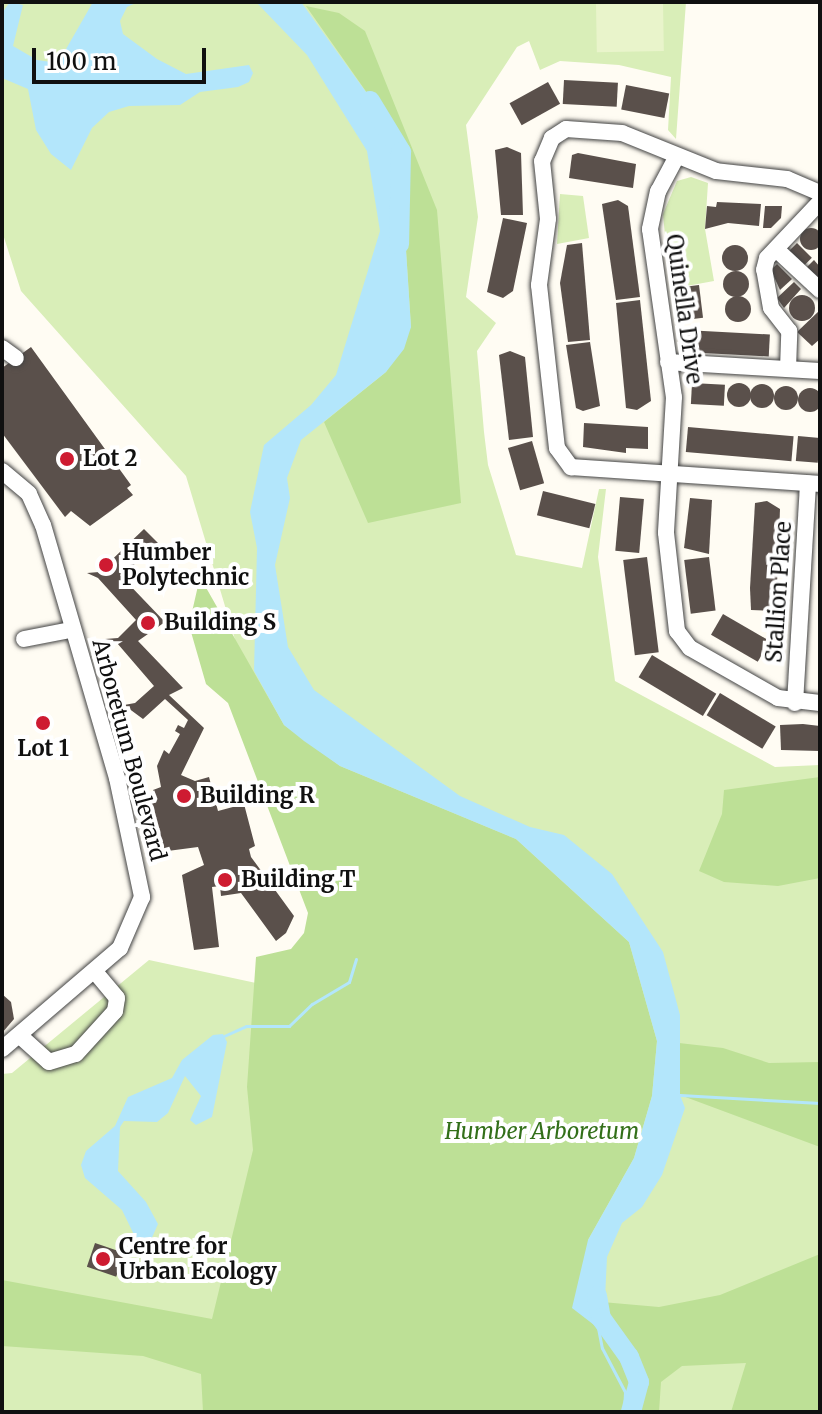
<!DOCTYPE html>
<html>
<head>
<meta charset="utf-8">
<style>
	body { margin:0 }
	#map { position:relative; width:822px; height:1414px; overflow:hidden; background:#fffcf3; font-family:Merriweather,serif }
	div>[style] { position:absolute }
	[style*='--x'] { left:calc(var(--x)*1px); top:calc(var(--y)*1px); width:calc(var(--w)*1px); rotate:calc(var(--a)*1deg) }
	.green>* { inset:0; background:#d9eeb8 }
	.forest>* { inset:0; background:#bde096 }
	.pitch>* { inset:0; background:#e9f4cb; transform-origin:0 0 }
	.water>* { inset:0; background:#b3e6fb }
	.stream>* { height:3px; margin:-1.5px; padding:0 1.5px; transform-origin:1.5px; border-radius:1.5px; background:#b3e6fb }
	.river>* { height:20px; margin:-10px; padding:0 10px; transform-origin:10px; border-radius:10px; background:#b3e6fb }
	.building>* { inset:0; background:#5a504b; transform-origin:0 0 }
	.round { border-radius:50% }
	.roads { filter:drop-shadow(0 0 2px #434343) drop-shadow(0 0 2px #434343) }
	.minor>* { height:16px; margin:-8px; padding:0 8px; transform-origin:8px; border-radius:8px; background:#fff }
	.dots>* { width:22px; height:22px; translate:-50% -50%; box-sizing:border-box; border:4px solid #fff; border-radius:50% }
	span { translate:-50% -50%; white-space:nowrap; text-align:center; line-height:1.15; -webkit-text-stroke:8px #fff; paint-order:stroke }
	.street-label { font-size:22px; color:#101010 }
	.poi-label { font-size:22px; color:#101010; font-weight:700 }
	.left { translate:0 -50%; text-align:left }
	.park-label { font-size:22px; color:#326f19; font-style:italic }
	.frame { position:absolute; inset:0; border:4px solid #101010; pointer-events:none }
	.scale { position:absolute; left:32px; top:48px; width:174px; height:36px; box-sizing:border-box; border:4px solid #101010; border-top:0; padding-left:10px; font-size:24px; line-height:28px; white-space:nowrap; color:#101010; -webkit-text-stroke:6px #fff; paint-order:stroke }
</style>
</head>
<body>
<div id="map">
	<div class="green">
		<i style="clip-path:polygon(2px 2px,686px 2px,676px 139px,668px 130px,671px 77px,619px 65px,560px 61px,540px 70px,529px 41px,517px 47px,466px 125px,478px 217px,466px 297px,496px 323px,477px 351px,484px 432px,488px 465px,516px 555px,582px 568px,599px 489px,606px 489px,598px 557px,615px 681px,775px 767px,820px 765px,820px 1412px,2px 1412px,2px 1074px,12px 1073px,149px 960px,302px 993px,320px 923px,186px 476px,21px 291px,2px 231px)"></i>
		<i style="clip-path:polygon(691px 177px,708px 183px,705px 229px,714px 281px,670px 289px,663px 214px,677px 181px)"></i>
		<i style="clip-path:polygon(560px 194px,583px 196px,589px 238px,557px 244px)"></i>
	</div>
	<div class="forest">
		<i style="clip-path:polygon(306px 6px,339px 13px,365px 31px,437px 210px,461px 503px,368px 523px,324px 422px,386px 372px,411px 327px,402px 188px,379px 110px)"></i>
		<i style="clip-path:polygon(200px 577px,284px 725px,340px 766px,516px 839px,629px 942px,657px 1041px,652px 1096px,634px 1158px,588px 1240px,604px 1320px,602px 1302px,659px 1307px,720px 1295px,820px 1254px,820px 1412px,731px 1412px,746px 1363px,682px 1366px,661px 1382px,659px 1412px,203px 1412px,201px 1374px,143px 1356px,2px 1346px,2px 1280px,212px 1319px,253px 1150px,247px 1087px,256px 957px,291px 949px,304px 933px,308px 913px,228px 703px,206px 684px,189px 625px)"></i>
		<i style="clip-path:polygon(820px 777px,820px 878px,778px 886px,724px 882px,699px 871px,722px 814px,724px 790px)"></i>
		<i style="clip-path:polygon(679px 1043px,723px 1048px,769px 1063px,820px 1062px,820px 1147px,680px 1095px)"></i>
	</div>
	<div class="pitch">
		<i style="left:663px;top:3px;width:48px;height:67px;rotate:89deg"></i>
	</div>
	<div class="water">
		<i style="clip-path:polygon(10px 2px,23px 5px,13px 46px,37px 60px,58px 63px,93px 2px,138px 2px,127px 7px,120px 21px,123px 34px,157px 59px,186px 74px,249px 65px,253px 73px,249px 82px,238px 87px,200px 92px,180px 105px,129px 106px,109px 112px,92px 128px,71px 170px,51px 154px,36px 130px,28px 89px,2px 78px,2px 13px)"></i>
		<i style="clip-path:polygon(256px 2px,301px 2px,379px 110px,402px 188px,411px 327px,404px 349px,386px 372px,301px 440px,287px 478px,290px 498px,275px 565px,288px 647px,314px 690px,460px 796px,530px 827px,564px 835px,612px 874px,663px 952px,680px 1015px,680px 1095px,685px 1108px,662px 1175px,642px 1207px,622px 1223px,607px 1257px,604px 1320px,598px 1328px,572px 1308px,588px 1240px,634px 1158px,652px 1096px,657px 1041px,629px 942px,516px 839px,340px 766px,304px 741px,284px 725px,254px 671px,257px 548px,250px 512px,264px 445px,311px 405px,336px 375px,380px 231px,367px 151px,307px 55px)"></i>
		<i style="clip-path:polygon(213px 1035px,223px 1034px,227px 1042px,212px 1117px,196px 1125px,190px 1120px,201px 1096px,185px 1076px,168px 1113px,157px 1122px,124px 1121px,120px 1127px,118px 1171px,146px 1202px,158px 1224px,150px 1242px,139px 1245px,122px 1210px,85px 1178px,81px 1165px,86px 1151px,115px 1126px,128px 1097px,172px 1078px,182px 1060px)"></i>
	</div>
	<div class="stream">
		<i style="--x:224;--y:1036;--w:24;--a:-24"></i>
		<i style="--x:246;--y:1026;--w:43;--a:0"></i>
		<i style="--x:289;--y:1026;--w:32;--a:-44"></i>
		<i style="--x:312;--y:1004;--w:43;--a:-30.7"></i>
		<i style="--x:349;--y:982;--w:24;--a:-73"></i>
		<i style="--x:680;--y:1095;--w:140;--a:3.3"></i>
		<i style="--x:598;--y:1328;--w:20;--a:79"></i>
		<i style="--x:602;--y:1348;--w:50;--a:62.4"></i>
		<i style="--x:625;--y:1392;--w:20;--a:93"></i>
	</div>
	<div class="river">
		<i style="--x:370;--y:101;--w:60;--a:58.7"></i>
		<i style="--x:401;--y:152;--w:92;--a:91.2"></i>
		<i style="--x:597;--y:1296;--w:22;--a:80"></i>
		<i style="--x:601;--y:1318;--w:48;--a:54.3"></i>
		<i style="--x:629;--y:1357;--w:27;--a:68"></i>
		<i style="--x:639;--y:1382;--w:31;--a:105"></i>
	</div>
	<div class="building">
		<i style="left:564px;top:80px;width:54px;height:24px;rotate:3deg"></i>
		<i style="left:548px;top:82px;width:25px;height:44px;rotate:61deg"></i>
		<i style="left:626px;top:85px;width:44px;height:25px;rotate:11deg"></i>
		<i style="clip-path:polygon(507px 147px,521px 153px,523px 215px,501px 215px,495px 150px)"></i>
		<i style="clip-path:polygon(578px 153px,636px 164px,633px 188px,569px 178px,572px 155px)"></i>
		<i style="clip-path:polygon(618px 200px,628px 206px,640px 297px,616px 300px,602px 204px)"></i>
		<i style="clip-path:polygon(717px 202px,761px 204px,759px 226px,728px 223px,705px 229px,707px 206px,716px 207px)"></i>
		<i style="clip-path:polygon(765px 206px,782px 206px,781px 218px,771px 228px,763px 228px)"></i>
		<i style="clip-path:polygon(503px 218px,527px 223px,513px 291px,503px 298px,487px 292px)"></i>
		<i class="round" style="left:800px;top:228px;width:22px;height:22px"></i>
		<i style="clip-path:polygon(582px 243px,590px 340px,568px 342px,560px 283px,567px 245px)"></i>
		<i style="left:797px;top:243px;width:21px;height:13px;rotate:45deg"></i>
		<i class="round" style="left:722px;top:245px;width:26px;height:26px"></i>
		<i style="clip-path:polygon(814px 260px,820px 267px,820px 285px,805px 269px)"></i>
		<i style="clip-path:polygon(777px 264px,792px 279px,780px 290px,771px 270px)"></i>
		<i class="round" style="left:723px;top:271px;width:26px;height:26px"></i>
		<i style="clip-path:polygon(794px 282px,801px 289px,784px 308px,777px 298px)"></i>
		<i style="left:699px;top:285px;width:33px;height:22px;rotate:83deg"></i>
		<i class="round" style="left:789px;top:295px;width:26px;height:26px"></i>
		<i class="round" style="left:725px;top:296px;width:26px;height:26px"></i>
		<i style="clip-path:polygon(640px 300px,651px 401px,637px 410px,626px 408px,616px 303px)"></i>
		<i style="clip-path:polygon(820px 310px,820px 339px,812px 346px,797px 332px)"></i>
		<i style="left:685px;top:330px;width:85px;height:22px;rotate:3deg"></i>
		<i style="clip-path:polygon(590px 342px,600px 406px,583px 411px,576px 408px,566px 345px)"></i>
		<i style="clip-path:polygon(31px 347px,131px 485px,127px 488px,133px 495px,90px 526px,71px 511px,65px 517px,2px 433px,2px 368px)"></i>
		<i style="clip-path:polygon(510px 351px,525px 357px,533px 437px,509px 440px,499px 355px)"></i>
		<i style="left:692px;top:383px;width:33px;height:21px;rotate:3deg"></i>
		<i class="round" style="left:727px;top:383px;width:24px;height:24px"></i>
		<i class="round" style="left:750px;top:384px;width:24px;height:24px"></i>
		<i class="round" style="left:774px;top:386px;width:24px;height:24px"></i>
		<i class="round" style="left:798px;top:388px;width:24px;height:24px"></i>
		<i style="clip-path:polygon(584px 423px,648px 427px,648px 449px,626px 448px,626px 453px,583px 447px)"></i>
		<i style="left:688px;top:427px;width:106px;height:25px;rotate:5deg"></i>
		<i style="left:798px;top:436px;width:22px;height:25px;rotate:5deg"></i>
		<i style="left:532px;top:441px;width:44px;height:25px;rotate:74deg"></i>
		<i style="left:543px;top:491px;width:54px;height:25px;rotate:14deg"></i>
		<i style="left:620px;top:497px;width:24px;height:54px;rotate:5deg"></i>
		<i style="clip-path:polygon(690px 498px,712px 500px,709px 554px,684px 548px)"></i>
		<i style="clip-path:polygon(767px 501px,780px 509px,776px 611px,751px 610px,750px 588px,755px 503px)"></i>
		<i style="clip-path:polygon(144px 529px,160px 545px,120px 575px,165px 622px,138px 641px,183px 688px,169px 695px,204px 728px,181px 775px,195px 781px,209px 777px,218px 811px,244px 804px,255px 846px,249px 849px,251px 857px,294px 916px,286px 933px,276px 941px,241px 893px,221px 896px,220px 886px,212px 887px,219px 947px,194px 950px,182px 875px,204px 865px,198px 847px,160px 852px,146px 805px,156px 802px,153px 790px,161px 787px,157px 766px,164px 750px,169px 754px,180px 734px,175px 731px,178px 725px,184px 728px,188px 720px,165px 699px,143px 719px,124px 705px,135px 703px,154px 686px,117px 643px,105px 639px,118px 638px,136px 620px,98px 578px,87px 573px,99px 572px)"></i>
		<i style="left:647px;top:557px;width:96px;height:24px;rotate:83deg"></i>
		<i style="left:709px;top:557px;width:54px;height:25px;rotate:83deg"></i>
		<i style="left:723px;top:614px;width:54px;height:24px;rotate:30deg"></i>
		<i style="left:652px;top:655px;width:75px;height:26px;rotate:31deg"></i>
		<i style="left:720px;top:693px;width:65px;height:26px;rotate:31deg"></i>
		<i style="clip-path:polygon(803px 724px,820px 726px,820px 751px,781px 750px,780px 725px)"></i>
		<i style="clip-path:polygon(2px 994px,11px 1002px,14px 1019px,2px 1033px)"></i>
		<i style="left:95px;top:1243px;width:31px;height:25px;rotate:19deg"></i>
	</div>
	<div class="roads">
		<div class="minor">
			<i style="--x:677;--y:156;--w:40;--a:118"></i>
			<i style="--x:658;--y:191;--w:39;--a:102"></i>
			<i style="--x:650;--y:229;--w:170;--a:81.9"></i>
			<i style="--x:674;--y:397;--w:136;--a:93.4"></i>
			<i style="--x:666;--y:533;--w:99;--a:83.6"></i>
			<i style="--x:677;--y:631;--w:21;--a:53"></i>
			<i style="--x:690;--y:648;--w:101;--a:29.6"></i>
			<i style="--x:778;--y:698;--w:42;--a:6.8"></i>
			<i style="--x:820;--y:193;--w:36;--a:-157"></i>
			<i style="--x:787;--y:179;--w:71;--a:-173.6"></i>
			<i style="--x:716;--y:171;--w:101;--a:-158"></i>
			<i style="--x:622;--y:133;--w:56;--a:-175.9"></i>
			<i style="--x:566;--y:129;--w:17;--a:147"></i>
			<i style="--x:552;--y:138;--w:25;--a:113"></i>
			<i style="--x:542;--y:161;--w:58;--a:84.1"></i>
			<i style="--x:548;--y:219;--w:67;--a:97.8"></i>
			<i style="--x:539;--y:285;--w:164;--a:83.7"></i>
			<i style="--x:557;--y:448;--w:24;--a:54"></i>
			<i style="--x:571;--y:467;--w:250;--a:3.9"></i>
			<i style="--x:776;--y:249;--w:60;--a:43"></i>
			<i style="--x:2;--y:348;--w:17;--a:36"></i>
			<i style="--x:668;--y:362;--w:152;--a:3.4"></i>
			<i style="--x:788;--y:369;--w:38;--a:-88"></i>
			<i style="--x:789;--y:331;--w:29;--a:-128"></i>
			<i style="--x:771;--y:308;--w:39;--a:-100"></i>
			<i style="--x:764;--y:270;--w:12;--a:-76"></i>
			<i style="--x:767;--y:258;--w:77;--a:-46.6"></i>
			<i style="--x:2;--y:471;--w:35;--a:40"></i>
			<i style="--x:29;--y:494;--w:34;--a:66"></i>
			<i style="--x:43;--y:525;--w:264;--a:73.7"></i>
			<i style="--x:117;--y:778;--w:122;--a:78.1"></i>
			<i style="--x:142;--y:897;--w:56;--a:113.3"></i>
			<i style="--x:120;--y:948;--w:155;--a:139.4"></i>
			<i style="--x:24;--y:639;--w:42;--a:-11"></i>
			<i style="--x:795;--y:703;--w:220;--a:-86.6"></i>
			<i style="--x:19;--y:1035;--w:40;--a:42"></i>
			<i style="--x:49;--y:1062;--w:28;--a:-17"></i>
			<i style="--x:76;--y:1054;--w:58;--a:-47.8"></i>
			<i style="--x:115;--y:1011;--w:13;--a:-81"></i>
			<i style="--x:117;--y:998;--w:35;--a:-130"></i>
		</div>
	</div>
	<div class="dots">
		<i style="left:67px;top:459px;background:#ce1b31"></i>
		<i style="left:106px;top:565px;background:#ce1b31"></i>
		<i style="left:148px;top:623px;background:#ce1b31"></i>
		<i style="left:43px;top:723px;background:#ce1b31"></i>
		<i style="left:184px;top:796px;background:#ce1b31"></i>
		<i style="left:225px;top:880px;background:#ce1b31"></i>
		<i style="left:103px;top:1259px;background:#ce1b31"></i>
	</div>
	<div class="street-label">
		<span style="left:684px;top:309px;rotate:82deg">Quinella Drive</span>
		<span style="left:779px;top:592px;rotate:-86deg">Stallion Place</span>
		<span style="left:129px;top:750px;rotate:75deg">Arboretum Boulevard</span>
	</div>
	<div class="poi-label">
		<span class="left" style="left:83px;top:459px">Lot 2</span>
		<span class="left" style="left:122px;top:565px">Humber<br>Polytechnic</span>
		<span class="left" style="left:164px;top:623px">Building S</span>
		<span style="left:43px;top:749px">Lot 1</span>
		<span class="left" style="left:200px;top:796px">Building R</span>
		<span class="left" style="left:241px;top:880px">Building T</span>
		<span class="left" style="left:119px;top:1259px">Centre for<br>Urban Ecology</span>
	</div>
	<div class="park-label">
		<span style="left:542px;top:1132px">Humber Arboretum</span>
	</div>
	<div class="frame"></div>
	<div class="scale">100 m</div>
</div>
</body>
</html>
